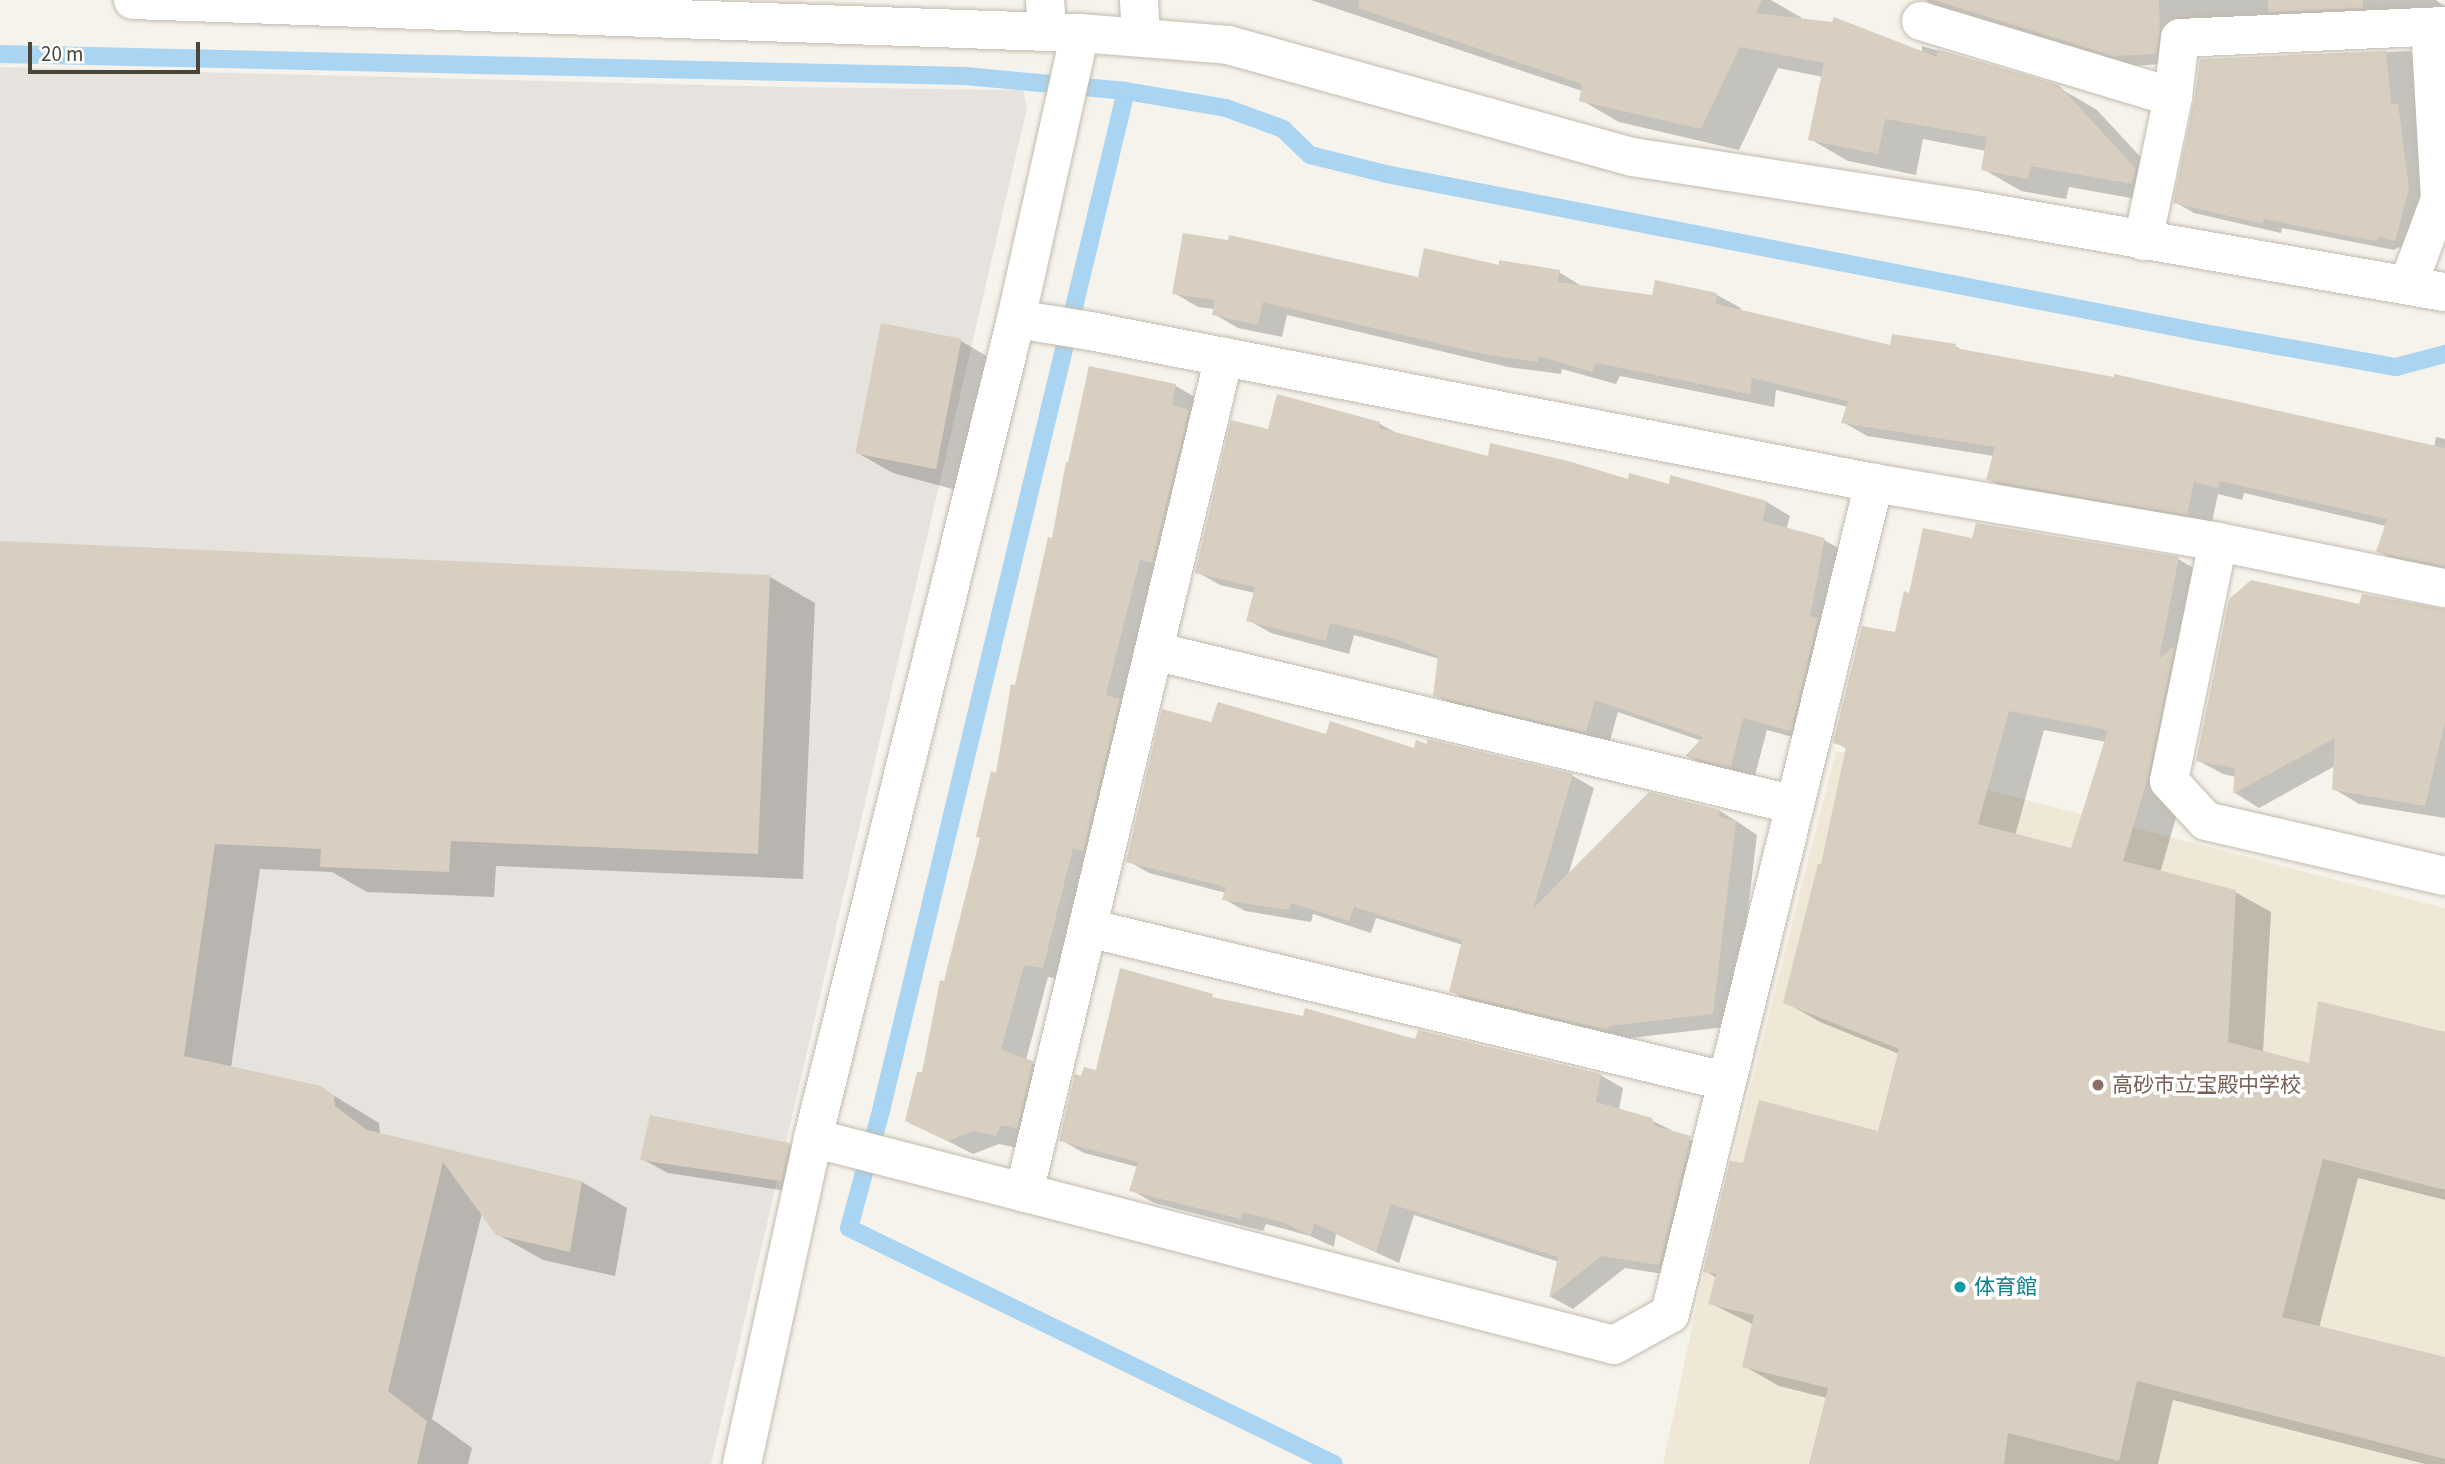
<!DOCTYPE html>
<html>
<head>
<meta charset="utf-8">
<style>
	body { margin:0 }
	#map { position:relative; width:2445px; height:1464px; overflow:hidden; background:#f6f3ec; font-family:"Source Sans 3","Noto Sans JP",sans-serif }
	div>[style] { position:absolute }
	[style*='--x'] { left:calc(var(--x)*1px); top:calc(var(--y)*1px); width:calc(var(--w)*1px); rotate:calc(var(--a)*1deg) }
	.industrial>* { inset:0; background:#e6e2dd }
	.education>* { inset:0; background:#efe8d6 }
	.shadow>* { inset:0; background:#0003 }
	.stream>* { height:18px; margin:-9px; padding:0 9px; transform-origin:9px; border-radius:9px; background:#a9d4f2 }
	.building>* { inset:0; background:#d8cfc1; transform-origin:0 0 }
	.roads { filter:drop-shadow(0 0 2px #c2bbae) drop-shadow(0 0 2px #c2bbae) }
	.minor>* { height:38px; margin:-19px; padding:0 19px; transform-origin:19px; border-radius:19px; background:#fff }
	.tertiary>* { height:38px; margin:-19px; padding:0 19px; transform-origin:19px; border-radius:19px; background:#fff }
	.dots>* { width:19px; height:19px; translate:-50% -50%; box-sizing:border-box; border:4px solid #fff; border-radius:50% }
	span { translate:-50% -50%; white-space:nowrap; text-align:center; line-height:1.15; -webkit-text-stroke:7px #fff; paint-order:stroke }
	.education-label { font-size:21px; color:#785e54 }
	.left { translate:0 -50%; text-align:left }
	.culture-label { font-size:21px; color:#0d838f }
	.scale { position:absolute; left:28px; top:42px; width:172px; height:32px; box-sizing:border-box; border:4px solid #4b4439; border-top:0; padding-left:9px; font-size:21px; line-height:24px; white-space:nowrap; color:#4b4439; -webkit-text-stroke:5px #fff; paint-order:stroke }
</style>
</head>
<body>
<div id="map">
	<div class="industrial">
		<i style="clip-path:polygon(0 67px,785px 87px,1023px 90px,1027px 108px,711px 1464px,0 1464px)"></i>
	</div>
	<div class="education">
		<i style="clip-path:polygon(1836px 751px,2445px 908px,2445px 1464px,1663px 1464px,1706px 1262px)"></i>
	</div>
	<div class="shadow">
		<i style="clip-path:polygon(1311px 0,1771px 0,1802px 18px,1800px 20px,1922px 53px,1922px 46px,2058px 87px,2097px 110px,2173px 192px,2170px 205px,2069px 187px,2066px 199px,2021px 191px,1983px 169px,1986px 151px,1923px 139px,1916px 175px,1848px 161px,1810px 139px,1823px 77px,1778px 68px,1739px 150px,1619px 122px,1581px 100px,1582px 91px)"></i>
		<i style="clip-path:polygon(1925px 0,2436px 0,2445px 7px,2445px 15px,2198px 26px,2174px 63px,2133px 66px,1942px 10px)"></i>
		<i style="clip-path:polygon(2409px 51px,2428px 62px,2434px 172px,2414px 251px,2399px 247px,2394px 250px,2282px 228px,2281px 233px,2194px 213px,2175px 202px,2196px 102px,2201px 61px)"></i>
		<i style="clip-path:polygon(1500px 267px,1559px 272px,1583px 287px,1653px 297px,1717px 295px,1741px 308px,1740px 311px,1892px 347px,1955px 346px,1966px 352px,2434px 447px,2436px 437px,2445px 439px,2445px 573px,2402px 565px,2378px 551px,2386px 526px,2244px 493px,2242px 500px,2218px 494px,2211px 527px,2012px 493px,1988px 479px,1994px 456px,1867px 436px,1843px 422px,1848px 407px,1776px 390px,1774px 407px,1620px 376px,1616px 384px,1562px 369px,1561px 374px,1508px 367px,1287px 315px,1282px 337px,1238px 328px,1214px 314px,1215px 309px,1198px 307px,1174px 293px,1419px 279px)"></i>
		<i style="clip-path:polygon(882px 325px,961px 341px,997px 362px,967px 493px,893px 473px,856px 452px)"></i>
		<i style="clip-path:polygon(1090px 368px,1176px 386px,1200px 400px,1067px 981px,1048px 977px,1026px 1060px,1057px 1076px,1021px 1149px,999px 1144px,973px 1154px,907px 1120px,924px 1074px,997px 775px,1054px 540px)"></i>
		<i style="clip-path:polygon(1278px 396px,1380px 424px,1400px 435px,1489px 458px,1767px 502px,1790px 516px,1786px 530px,1824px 540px,1847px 553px,1814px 743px,1767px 730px,1754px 779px,1710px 768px,1687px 756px,1702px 741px,1618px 712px,1609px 744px,1458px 708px,1435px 695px,1440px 659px,1354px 635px,1349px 654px,1271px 633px,1248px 620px,1255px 593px,1220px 585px,1197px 572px,1270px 431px)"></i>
		<i style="clip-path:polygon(evenodd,1973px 540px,2178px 559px,2213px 579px,2182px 797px,2160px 873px,2235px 892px,2271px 912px,2263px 1053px,2310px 1065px,2445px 1034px,2445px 1200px,2358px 1178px,2319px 1328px,2445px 1359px,2445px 1464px,2425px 1464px,2173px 1400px,2158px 1464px,1810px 1464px,1827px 1398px,1779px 1386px,1744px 1366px,1754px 1325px,1710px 1303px,1717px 1278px,1705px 1271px,1745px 1165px,1879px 1133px,1899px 1054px,1820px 1022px,1785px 1002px,1822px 866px,1847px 749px,1835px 742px,1896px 634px,1911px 595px,1973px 540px,2044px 730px,2106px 742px,2072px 850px,2015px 836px,2044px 730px)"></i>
		<i style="clip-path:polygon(0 543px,770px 577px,815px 603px,803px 879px,496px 866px,494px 897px,367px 892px,332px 872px,260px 869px,231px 1068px,321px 1088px,379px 1123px,380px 1134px,582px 1182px,627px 1208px,615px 1276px,543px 1260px,497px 1234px,482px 1213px,432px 1419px,472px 1448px,468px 1464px,0 1464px)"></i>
		<i style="clip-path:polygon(2360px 606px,2445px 611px,2445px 818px,2359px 804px,2334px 789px,2335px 766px,2259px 808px,2235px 793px,2236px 777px,2223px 774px,2197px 760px)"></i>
		<i style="clip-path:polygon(1212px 724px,1328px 736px,1415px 750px,1428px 746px,1429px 741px,1573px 776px,1594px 788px,1568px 876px,1720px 811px,1741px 824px,1757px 835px,1734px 1026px,1630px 1038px,1630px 1042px,1473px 1004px,1451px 991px,1463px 945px,1376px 918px,1371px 933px,1313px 914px,1311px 922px,1245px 911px,1224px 899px,1226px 893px,1149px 873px,1128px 861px)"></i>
		<i style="clip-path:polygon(1122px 970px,1220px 1001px,1600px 1075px,1623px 1088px,1619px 1110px,1651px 1120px,1713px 1151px,1682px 1277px,1625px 1268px,1573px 1309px,1551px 1297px,1559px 1262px,1414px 1215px,1399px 1263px,1336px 1234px,1334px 1247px,1310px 1236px,1266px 1224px,1263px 1231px,1154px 1203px,1131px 1190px,1138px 1167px,1084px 1153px,1061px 1140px,1082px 1079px,1097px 1072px)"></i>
		<i style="clip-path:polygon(789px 1145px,814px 1159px,806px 1194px,668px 1173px,642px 1159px)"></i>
	</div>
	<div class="stream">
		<i style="--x:0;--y:54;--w:965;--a:1.31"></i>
		<i style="--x:965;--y:76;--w:162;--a:5.3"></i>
		<i style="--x:1126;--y:91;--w:1049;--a:103.51"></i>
		<i style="--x:881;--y:1111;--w:121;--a:105.3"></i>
		<i style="--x:849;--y:1228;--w:539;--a:25.95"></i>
		<i style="--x:1126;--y:91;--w:101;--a:9.6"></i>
		<i style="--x:1226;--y:108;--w:61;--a:20.2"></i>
		<i style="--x:1283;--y:129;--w:37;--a:44"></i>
		<i style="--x:1310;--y:155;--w:78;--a:14"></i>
		<i style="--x:1386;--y:174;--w:834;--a:10.99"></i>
		<i style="--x:2205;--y:333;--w:194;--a:10.1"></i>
		<i style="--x:2396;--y:367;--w:51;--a:-14.9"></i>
	</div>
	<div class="building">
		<i style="clip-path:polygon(1359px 0,1762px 0,1756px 13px,1832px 22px,1834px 17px,1937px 57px,1937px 49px,2059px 85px,2136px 169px,2132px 184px,2031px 166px,2028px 179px,1981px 170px,1987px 137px,1885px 119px,1878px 154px,1808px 140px,1824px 63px,1740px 47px,1701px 129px,1579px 101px,1582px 84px,1358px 8px)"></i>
		<i style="clip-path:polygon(1934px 0,2159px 0,2160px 29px,2156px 54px,2113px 56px)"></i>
		<i style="clip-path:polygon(2268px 0,2363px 0,2363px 8px,2268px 12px)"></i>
		<i style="clip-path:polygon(2386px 51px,2391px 104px,2398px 104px,2409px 189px,2395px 241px,2380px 237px,2374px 241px,2264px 219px,2263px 224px,2173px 203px,2194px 101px,2200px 59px)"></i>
		<i style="clip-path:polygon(1183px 233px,1228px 240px,1229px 235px,1418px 277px,1424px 248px,1499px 265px,1499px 260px,1560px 270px,1558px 282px,1652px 295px,1655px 280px,1717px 293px,1716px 304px,1890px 345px,1892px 334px,1956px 344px,1955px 348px,2114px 377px,2114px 374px,2445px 448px,2445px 566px,2376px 552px,2387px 519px,2220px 481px,2218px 488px,2194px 482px,2187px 515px,1986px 480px,1995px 447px,1841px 423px,1848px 401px,1752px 378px,1750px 394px,1596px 363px,1592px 372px,1539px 356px,1538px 362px,1483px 354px,1263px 302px,1258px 325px,1212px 315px,1215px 300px,1172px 294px)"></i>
		<i style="left:881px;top:323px;width:82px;height:133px;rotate:11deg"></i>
		<i style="clip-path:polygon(1089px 366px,1176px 384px,1172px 405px,1189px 410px,1152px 563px,1140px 560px,1106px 695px,1120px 699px,1083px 851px,1073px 848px,1043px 968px,1024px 965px,1001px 1050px,1033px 1061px,1017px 1129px,1001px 1125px,996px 1136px,973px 1131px,947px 1141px,905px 1121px,917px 1072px,922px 1072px,940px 980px,944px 981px,980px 838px,976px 837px,991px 771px,996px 773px,1011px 684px,1015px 685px,1048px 537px,1052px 538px,1066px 462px,1068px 462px)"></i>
		<i style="clip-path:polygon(1277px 394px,1380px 422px,1379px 428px,1488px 456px,1490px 443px,1568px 461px,1628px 479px,1629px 473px,1669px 484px,1670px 475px,1767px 501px,1762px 521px,1825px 538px,1810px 616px,1818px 618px,1791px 731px,1743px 718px,1731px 767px,1685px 756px,1703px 737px,1595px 700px,1586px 732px,1433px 696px,1438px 656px,1396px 639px,1330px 623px,1326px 641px,1246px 621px,1255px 587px,1195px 573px,1231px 420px,1268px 429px)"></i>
		<i style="clip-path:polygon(evenodd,1976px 523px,2179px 557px,2159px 659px,2175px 645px,2148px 777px,2123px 861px,2236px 890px,2228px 1042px,2309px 1063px,2318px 1001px,2445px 1032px,2445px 1190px,2323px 1159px,2282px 1317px,2445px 1357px,2445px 1459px,2137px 1381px,2119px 1461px,2008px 1433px,2004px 1464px,1809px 1464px,1828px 1388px,1742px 1367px,1754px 1315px,1708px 1304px,1716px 1274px,1703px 1272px,1730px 1161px,1743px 1163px,1759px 1100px,1878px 1131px,1899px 1049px,1783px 1003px,1818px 864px,1821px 864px,1846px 747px,1833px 743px,1862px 626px,1895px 632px,1904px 591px,1909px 593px,1923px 528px,1972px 538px,1976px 523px,2009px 711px,2108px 730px,2071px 848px,1978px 824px,2009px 711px)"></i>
		<i style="clip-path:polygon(0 541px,770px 575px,758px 854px,451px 841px,449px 872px,320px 867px,321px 849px,215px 844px,184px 1056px,321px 1086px,334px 1096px,335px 1106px,367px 1130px,582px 1181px,570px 1252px,496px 1235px,443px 1162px,388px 1391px,427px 1421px,417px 1464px,0 1464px)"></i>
		<i style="clip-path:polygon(2251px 580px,2359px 604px,2362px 594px,2445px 609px,2445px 722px,2425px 806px,2332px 790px,2335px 738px,2233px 794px,2235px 768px,2196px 761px,2229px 599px)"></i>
		<i style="clip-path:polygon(1218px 702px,1326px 734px,1330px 721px,1414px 748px,1416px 740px,1427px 744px,1427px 739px,1573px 774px,1533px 909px,1649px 792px,1720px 810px,1719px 817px,1736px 821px,1713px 1014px,1609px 1026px,1608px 1030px,1449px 992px,1462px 940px,1354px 907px,1349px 921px,1291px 903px,1289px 910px,1222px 900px,1226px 887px,1126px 862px,1162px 709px,1211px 722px)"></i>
		<i style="clip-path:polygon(1120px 968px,1213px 994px,1212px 997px,1303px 1016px,1305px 1008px,1415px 1039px,1418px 1030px,1601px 1074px,1596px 1102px,1652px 1118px,1655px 1126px,1691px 1136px,1659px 1265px,1601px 1256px,1549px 1298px,1558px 1257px,1391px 1204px,1376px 1252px,1314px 1223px,1311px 1236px,1285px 1223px,1243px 1212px,1241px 1219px,1129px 1191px,1138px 1162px,1059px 1141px,1075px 1074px,1081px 1076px,1084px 1067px,1096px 1070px)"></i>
		<i style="clip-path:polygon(650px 1115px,790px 1143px,781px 1181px,640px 1160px)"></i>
	</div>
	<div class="roads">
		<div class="minor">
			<i style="--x:1045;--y:0;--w:32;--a:86"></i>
			<i style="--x:1139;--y:0;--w:37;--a:87"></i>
			<i style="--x:1921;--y:21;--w:263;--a:16.8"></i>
			<i style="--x:2173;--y:97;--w:59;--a:-83.2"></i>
			<i style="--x:2180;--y:38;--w:265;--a:-2.6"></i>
			<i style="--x:2143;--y:241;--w:147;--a:-78.2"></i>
			<i style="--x:2408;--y:285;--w:92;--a:-69.6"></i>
			<i style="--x:2440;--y:199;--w:172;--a:-93.3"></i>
			<i style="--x:1016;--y:319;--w:75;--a:9.2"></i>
			<i style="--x:1090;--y:331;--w:799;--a:10.97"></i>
			<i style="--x:2218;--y:542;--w:244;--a:101.6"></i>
			<i style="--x:2169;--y:781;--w:54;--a:47.2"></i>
			<i style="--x:2206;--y:821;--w:245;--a:13"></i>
			<i style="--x:1154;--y:651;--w:659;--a:13.51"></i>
			<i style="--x:1088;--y:928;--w:655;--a:13.51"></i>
			<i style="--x:813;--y:1138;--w:827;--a:14.49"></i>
			<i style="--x:1614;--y:1345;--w:64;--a:-29"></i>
			<i style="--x:1670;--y:1314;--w:856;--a:-76.21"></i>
			<i style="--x:1874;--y:483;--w:349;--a:9.7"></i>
			<i style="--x:2218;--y:542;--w:232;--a:11.5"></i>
			<i style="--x:1024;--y:1193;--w:860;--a:-76.55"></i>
			<i style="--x:742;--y:1464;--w:334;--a:-77.7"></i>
			<i style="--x:813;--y:1138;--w:844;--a:-76.08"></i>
			<i style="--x:1016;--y:319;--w:293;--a:-77.4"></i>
		</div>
		<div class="tertiary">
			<i style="--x:133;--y:0;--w:948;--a:2"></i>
			<i style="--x:1080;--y:33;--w:148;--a:4.6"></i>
			<i style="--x:1228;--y:45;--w:419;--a:15.5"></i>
			<i style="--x:1632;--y:157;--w:346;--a:8.8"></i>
			<i style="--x:1974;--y:210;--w:478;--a:9.9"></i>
		</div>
	</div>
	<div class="dots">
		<i style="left:2098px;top:1085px;background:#8d6e63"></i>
		<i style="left:1960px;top:1287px;background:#0f9aa8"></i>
	</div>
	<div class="education-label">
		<span class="left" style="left:2112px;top:1085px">高砂市立宝殿中学校</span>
	</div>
	<div class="culture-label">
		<span class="left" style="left:1974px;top:1287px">体育館</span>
	</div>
	<div class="scale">20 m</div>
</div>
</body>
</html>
